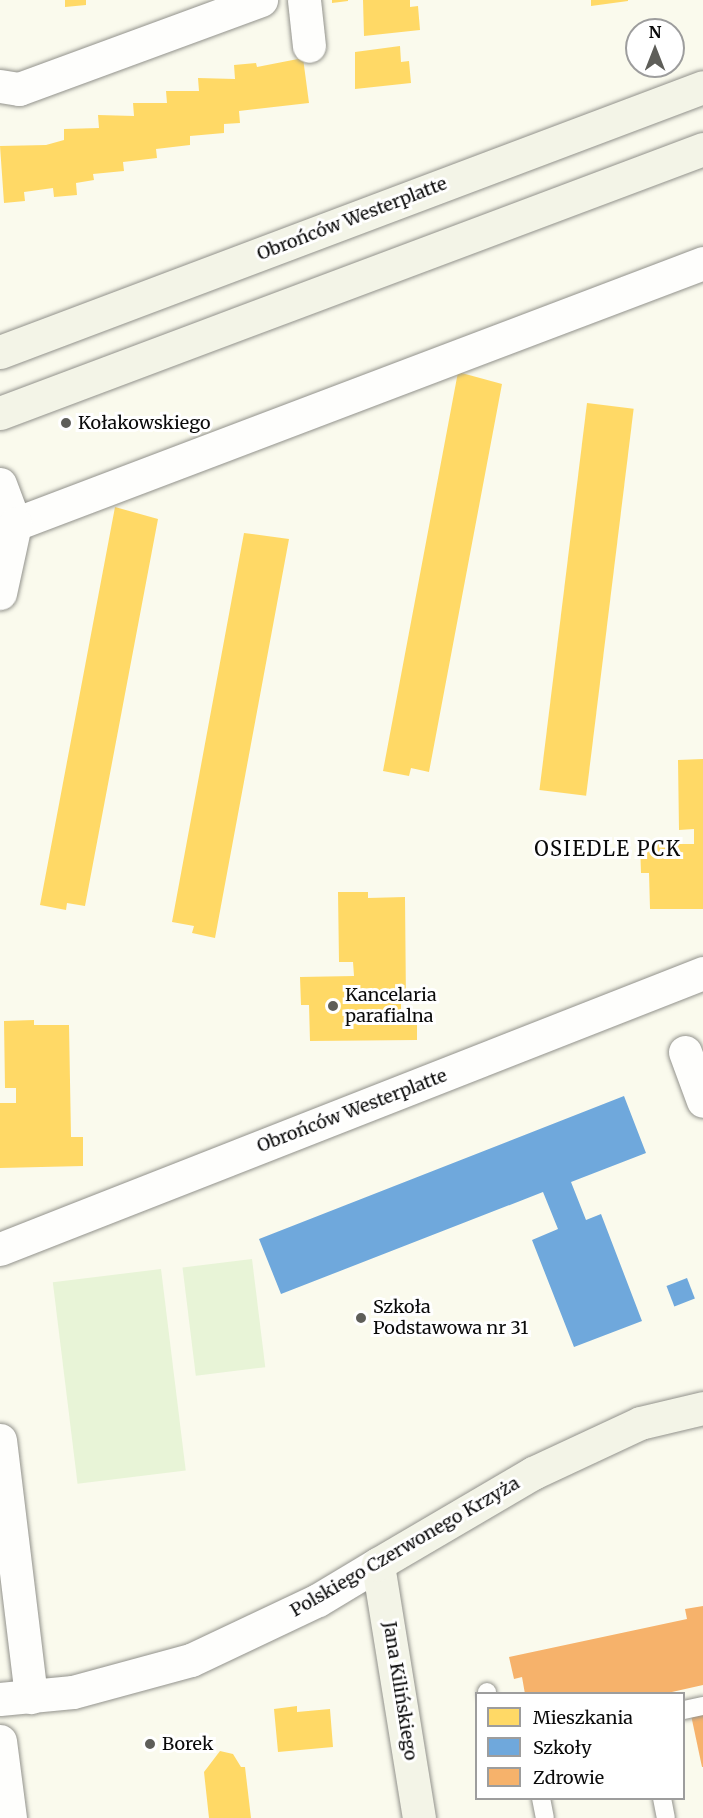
<!DOCTYPE html>
<html>
<head>
<meta charset="utf-8">
<style>
	body { margin:0 }
	#map { position:relative; width:703px; height:1818px; overflow:hidden; background:#fafaed; font-family:Merriweather,serif }
	div>[style] { position:absolute }
	[style*='--x'] { left:calc(var(--x)*1px); top:calc(var(--y)*1px); width:calc(var(--w)*1px); rotate:calc(var(--a)*1deg) }
	.pitch>* { inset:0; background:#e8f4d7; transform-origin:0 0 }
	.homes>* { inset:0; background:#ffd966; transform-origin:0 0 }
	.schools>* { inset:0; background:#6fa8dc; transform-origin:0 0 }
	.health>* { inset:0; background:#f6b26b }
	.roads { filter:drop-shadow(0 0 2px #92928c) drop-shadow(0 0 2px #92928c) }
	.lane>* { height:18px; margin:-9px; padding:0 9px; transform-origin:9px; border-radius:9px; background:#fefefc }
	.street>* { height:33px; margin:-16.5px; padding:0 16.5px; transform-origin:16.5px; border-radius:16.5px; background:#fefefc }
	.secondary>* { height:33px; margin:-16.5px; padding:0 16.5px; transform-origin:16.5px; border-radius:16.5px; background:#f3f4e7 }
	.dots>* { width:16px; height:16px; translate:-50% -50%; box-sizing:border-box; border:3px solid #fff; border-radius:50% }
	span { translate:-50% -50%; white-space:nowrap; text-align:center; line-height:1.15; -webkit-text-stroke:6px #fff; paint-order:stroke }
	.street-label { font-size:18px; color:#0a0a0a }
	.poi-label { font-size:18px; color:#0a0a0a }
	.left { translate:0 -50%; text-align:left }
	.neighbourhood-label { font-size:20px; color:#0a0a0a; letter-spacing:1.5px }
	.legend { position:absolute; left:475px; top:1692px; width:210px; height:108px; box-sizing:border-box; background:#fff; border:2px solid #9d9d9d; margin:0; padding:8px 10px; list-style:none; font-size:18px; color:#0a0a0a }
	.legend li { display:flex; align-items:center; gap:12px; height:30px }
	.legend b { width:30px; border:2px solid #9d9d9d }
	.north { position:absolute; left:625px; top:18px; width:60px; height:60px; box-sizing:border-box; background:#fff; border:2px solid #9d9d9d; border-radius:50%; rotate:0deg; font-size:16px; font-weight:700; line-height:24px; text-align:center; color:#0a0a0a }
	.north::after { content:''; display:block; margin:auto; width:21px; height:27px; background:#5e5e59; clip-path:polygon(50% 0,100% 100%,50% 72%,0 100%) }
</style>
</head>
<body>
<div id="map">
	<div class="pitch">
		<i style="left:252px;top:1259px;width:109px;height:70px;rotate:83deg"></i>
		<i style="left:161px;top:1269px;width:203px;height:109px;rotate:83deg"></i>
	</div>
	<div class="homes">
		<i style="clip-path:polygon(65px 0,86px 0,86px 5px,65px 7px)"></i>
		<i style="clip-path:polygon(332px 0,348px 0,348px 1px,332px 3px)"></i>
		<i style="clip-path:polygon(363px 0,410px 0,410px 7px,418px 6px,420px 30px,364px 36px)"></i>
		<i style="clip-path:polygon(591px 0,628px 0,628px 1px,591px 6px)"></i>
		<i style="clip-path:polygon(400px 46px,401px 62px,409px 61px,411px 83px,355px 89px,355px 52px)"></i>
		<i style="clip-path:polygon(303px 58px,309px 103px,239px 111px,240px 123px,224px 124px,224px 133px,190px 136px,190px 145px,156px 149px,157px 158px,123px 162px,124px 171px,93px 174px,94px 180px,76px 183px,77px 195px,54px 197px,53px 188px,24px 192px,25px 201px,4px 203px,0 146px,46px 145px,64px 140px,64px 129px,99px 128px,98px 115px,134px 116px,133px 103px,167px 103px,166px 91px,199px 91px,198px 78px,235px 79px,234px 65px,256px 63px,257px 67px)"></i>
		<i style="clip-path:polygon(458px 372px,502px 384px,429px 772px,411px 768px,409px 776px,383px 771px)"></i>
		<i style="left:587px;top:403px;width:47px;height:390px;rotate:7deg"></i>
		<i style="clip-path:polygon(115px 507px,158px 519px,85px 906px,67px 903px,66px 910px,40px 905px)"></i>
		<i style="clip-path:polygon(244px 533px,289px 539px,215px 938px,192px 933px,194px 926px,172px 922px)"></i>
		<i style="clip-path:polygon(703px 759px,703px 909px,650px 909px,649px 873px,641px 873px,640px 844px,694px 844px,694px 829px,679px 830px,678px 760px)"></i>
		<i style="clip-path:polygon(338px 892px,368px 892px,368px 898px,405px 897px,406px 1004px,401px 1004px,401px 1011px,417px 1011px,417px 1040px,310px 1041px,309px 1005px,301px 1005px,300px 977px,354px 976px,353px 962px,339px 962px)"></i>
		<i style="clip-path:polygon(34px 1020px,34px 1025px,69px 1025px,71px 1137px,83px 1137px,83px 1166px,0 1168px,0 1103px,16px 1103px,16px 1088px,5px 1088px,4px 1021px)"></i>
		<i style="clip-path:polygon(297px 1706px,297px 1712px,330px 1709px,333px 1747px,278px 1752px,274px 1709px)"></i>
		<i style="clip-path:polygon(220px 1751px,233px 1754px,241px 1767px,245px 1767px,251px 1818px,209px 1818px,204px 1772px)"></i>
	</div>
	<div class="schools">
		<i style="clip-path:polygon(624px 1096px,646px 1153px,571px 1182px,586px 1220px,601px 1214px,642px 1321px,574px 1347px,532px 1240px,558px 1229px,543px 1192px,281px 1294px,259px 1239px)"></i>
		<i style="left:687px;top:1278px;width:22px;height:22px;rotate:69deg"></i>
	</div>
	<div class="health">
		<i style="clip-path:polygon(703px 1606px,703px 1685px,663px 1694px,525px 1694px,522px 1677px,514px 1679px,509px 1657px,687px 1619px,685px 1609px)"></i>
		<i style="clip-path:polygon(703px 1712px,703px 1767px,702px 1767px,691px 1715px)"></i>
	</div>
	<div class="roads">
		<div class="lane">
			<i style="--x:487;--y:1692;--w:2;--a:90"></i>
			<i style="--x:684;--y:1710;--w:19;--a:-12"></i>
			<i style="--x:541;--y:1798;--w:20;--a:79"></i>
			<i style="--x:662;--y:1798;--w:20;--a:79"></i>
		</div>
		<div class="street">
			<i style="--x:304;--y:0;--w:46;--a:83.8"></i>
			<i style="--x:0;--y:86;--w:19;--a:9"></i>
			<i style="--x:19;--y:89;--w:258;--a:-20.2"></i>
			<i style="--x:0;--y:484;--w:43;--a:69.4"></i>
			<i style="--x:15;--y:524;--w:736;--a:-20.77"></i>
			<i style="--x:0;--y:593;--w:71;--a:-77.7"></i>
			<i style="--x:685;--y:1052;--w:52;--a:69.8"></i>
			<i style="--x:0;--y:1249;--w:755;--a:-21.44"></i>
			<i style="--x:0;--y:1440;--w:259;--a:83.1"></i>
			<i style="--x:0;--y:1699;--w:73;--a:-5.5"></i>
			<i style="--x:73;--y:1692;--w:122;--a:-15.2"></i>
			<i style="--x:191;--y:1660;--w:140;--a:-25.3"></i>
			<i style="--x:318;--y:1600;--w:70;--a:-31"></i>
			<i style="--x:0;--y:1741;--w:78;--a:82.6"></i>
		</div>
		<div class="secondary">
			<i style="--x:0;--y:352;--w:751;--a:-20.65"></i>
			<i style="--x:0;--y:413;--w:751;--a:-20.58"></i>
			<i style="--x:419;--y:1818;--w:257;--a:-99.2"></i>
			<i style="--x:378;--y:1564;--w:180;--a:-30.4"></i>
			<i style="--x:533;--y:1473;--w:118;--a:-25"></i>
			<i style="--x:640;--y:1423;--w:65;--a:-13.4"></i>
		</div>
	</div>
	<div class="dots">
		<i style="left:66px;top:423px;background:#5e5e59"></i>
		<i style="left:333px;top:1006px;background:#5e5e59"></i>
		<i style="left:361px;top:1318px;background:#5e5e59"></i>
		<i style="left:150px;top:1744px;background:#5e5e59"></i>
	</div>
	<div class="street-label">
		<span style="left:352px;top:219px;rotate:-21deg">Obrońców Westerplatte</span>
		<span style="left:352px;top:1111px;rotate:-21deg">Obrońców Westerplatte</span>
		<span style="left:405px;top:1547px;rotate:-30deg">Polskiego Czerwonego Krzyża</span>
		<span style="left:400px;top:1691px;rotate:81deg">Jana Kilińskiego</span>
	</div>
	<div class="poi-label">
		<span class="left" style="left:78px;top:423px">Kołakowskiego</span>
		<span class="left" style="left:345px;top:1006px">Kancelaria<br>parafialna</span>
		<span class="left" style="left:373px;top:1318px">Szkoła<br>Podstawowa nr 31</span>
		<span class="left" style="left:162px;top:1744px">Borek</span>
	</div>
	<div class="neighbourhood-label">
		<span style="left:608px;top:848px">OSIEDLE PCK</span>
	</div>
	<ul class="legend">
	<li><b style="height:16px;background:#ffd966"></b>Mieszkania</li>
	<li><b style="height:16px;background:#6fa8dc"></b>Szkoły</li>
	<li><b style="height:16px;background:#f6b26b"></b>Zdrowie</li>
	</ul>
	<div class="north">N</div>
</div>
</body>
</html>
